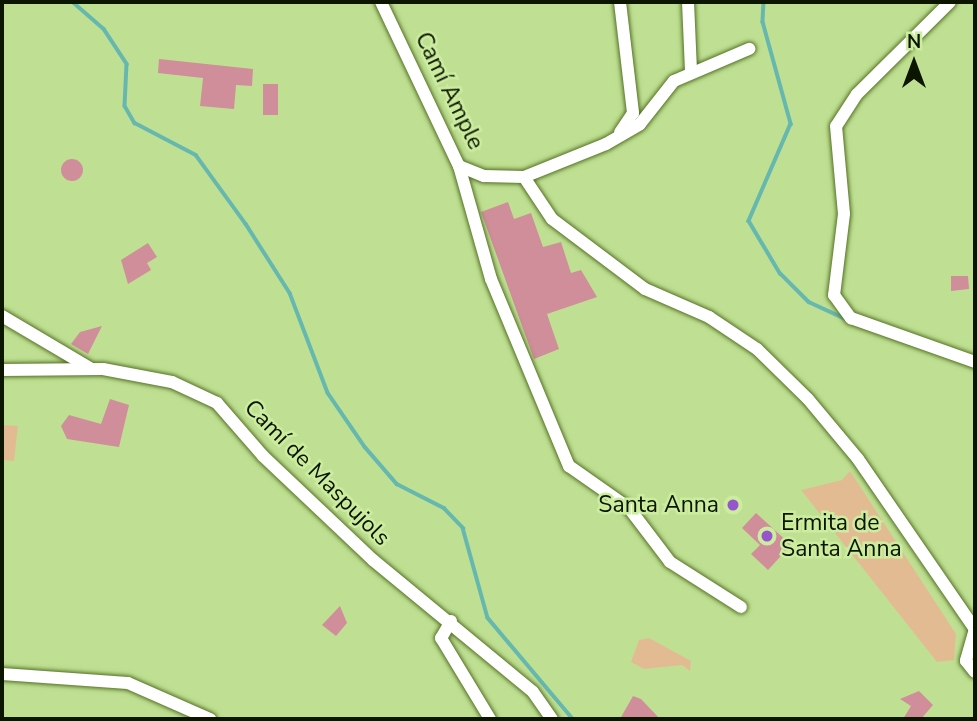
<!DOCTYPE html>
<html>
<head>
<meta charset="utf-8">
<style>
	body { margin:0 }
	#map { position:relative; width:977px; height:721px; overflow:hidden; background:#bfe092; font-family:"Nunito Sans",sans-serif }
	div>[style] { position:absolute }
	[style*='--x'] { left:calc(var(--x)*1px); top:calc(var(--y)*1px); width:calc(var(--w)*1px); rotate:calc(var(--a)*1deg) }
	.green>* { inset:0; background:#e3bb93 }
	.stream>* { height:3.5px; margin:-1.75px; padding:0 1.75px; transform-origin:1.75px; border-radius:1.75px; background:#66b8af }
	.building>* { inset:0; background:#cf8e9a; transform-origin:0 0 }
	.round { border-radius:50% }
	.roads { filter:drop-shadow(0 0 2px #567226) drop-shadow(0 0 2px #567226) }
	.street>* { height:12px; margin:-6px; padding:0 6px; transform-origin:6px; border-radius:6px; background:#fff }
	.dots>* { width:19px; height:19px; translate:-50% -50%; box-sizing:border-box; border:4px solid #cced9f; border-radius:50% }
	span { translate:-50% -50%; white-space:nowrap; text-align:center; line-height:1.15; -webkit-text-stroke:5px #cced9f; paint-order:stroke }
	.street-label { font-size:23px; color:#0b1500 }
	.poi-label { font-size:23px; color:#0b1500 }
	.right { translate:-100% -50%; text-align:right }
	.left { translate:0 -50%; text-align:left }
	.frame { position:absolute; inset:0; border:4px solid #0b1500; pointer-events:none }
	.north { position:absolute; left:879px; top:28px; width:70px; height:70px; -webkit-text-stroke:5px #cced9f; paint-order:stroke; rotate:0deg; font-size:19px; font-weight:700; line-height:28px; text-align:center; color:#0b1500 }
	.north::after { content:''; display:block; margin:auto; width:24px; height:32px; background:#0b1500; clip-path:polygon(50% 0,100% 100%,50% 72%,0 100%) }
</style>
</head>
<body>
<div id="map">
	<div class="green">
		<i style="clip-path:polygon(2px 425px,18px 426px,14px 461px,2px 460px)"></i>
		<i style="clip-path:polygon(850px 471px,956px 634px,954px 660px,937px 662px,801px 490px,842px 480px)"></i>
		<i style="clip-path:polygon(649px 638px,691px 661px,690px 671px,682px 665px,644px 669px,631px 662px,639px 640px)"></i>
	</div>
	<div class="stream">
		<i style="--x:73;--y:2;--w:41;--a:41.1"></i>
		<i style="--x:104;--y:29;--w:42;--a:56.7"></i>
		<i style="--x:127;--y:64;--w:42;--a:92.7"></i>
		<i style="--x:125;--y:106;--w:20;--a:60"></i>
		<i style="--x:135;--y:123;--w:69;--a:27.7"></i>
		<i style="--x:196;--y:155;--w:85;--a:54.1"></i>
		<i style="--x:246;--y:224;--w:82;--a:57.5"></i>
		<i style="--x:290;--y:293;--w:107;--a:69.2"></i>
		<i style="--x:328;--y:393;--w:65;--a:55.6"></i>
		<i style="--x:365;--y:447;--w:49;--a:49.1"></i>
		<i style="--x:397;--y:484;--w:53;--a:27.1"></i>
		<i style="--x:444;--y:508;--w:28;--a:46"></i>
		<i style="--x:463;--y:528;--w:93;--a:74.5"></i>
		<i style="--x:488;--y:618;--w:132;--a:49.9"></i>
		<i style="--x:764;--y:2;--w:20;--a:93"></i>
		<i style="--x:763;--y:22;--w:106;--a:74.6"></i>
		<i style="--x:791;--y:124;--w:106;--a:113.4"></i>
		<i style="--x:749;--y:221;--w:61;--a:59.2"></i>
		<i style="--x:780;--y:273;--w:41;--a:45"></i>
		<i style="--x:809;--y:302;--w:41;--a:24.7"></i>
	</div>
	<div class="building">
		<i style="clip-path:polygon(159px 59px,253px 69px,252px 86px,236px 85px,234px 109px,200px 106px,203px 78px,158px 73px)"></i>
		<i style="left:263px;top:84px;width:15px;height:31px"></i>
		<i class="round" style="left:61px;top:159px;width:22px;height:22px"></i>
		<i style="clip-path:polygon(508px 202px,514px 219px,531px 213px,543px 247px,561px 242px,571px 273px,581px 270px,597px 297px,547px 314px,559px 349px,534px 359px,481px 212px)"></i>
		<i style="clip-path:polygon(148px 243px,157px 257px,147px 263px,151px 270px,128px 284px,121px 260px)"></i>
		<i style="clip-path:polygon(951px 276px,968px 276px,969px 289px,951px 291px)"></i>
		<i style="clip-path:polygon(102px 326px,88px 354px,71px 344px,80px 332px)"></i>
		<i style="clip-path:polygon(110px 399px,129px 405px,119px 447px,67px 439px,61px 426px,69px 415px,101px 424px)"></i>
		<i style="clip-path:polygon(756px 513px,791px 545px,768px 570px,751px 554px,760px 545px,742px 528px)"></i>
		<i style="clip-path:polygon(340px 606px,347px 623px,336px 636px,322px 625px)"></i>
		<i style="clip-path:polygon(919px 691px,933px 705px,921px 719px,903px 719px,911px 706px,900px 699px)"></i>
		<i style="clip-path:polygon(633px 696px,641px 699px,660px 719px,620px 719px)"></i>
	</div>
	<div class="roads">
		<div class="street">
			<i style="--x:381;--y:2;--w:182;--a:64.6"></i>
			<i style="--x:459;--y:166;--w:27;--a:22"></i>
			<i style="--x:484;--y:176;--w:40;--a:1.4"></i>
			<i style="--x:524;--y:177;--w:88;--a:-21.9"></i>
			<i style="--x:606;--y:144;--w:39;--a:-30"></i>
			<i style="--x:640;--y:124;--w:55;--a:-51.7"></i>
			<i style="--x:674;--y:81;--w:82;--a:-23.1"></i>
			<i style="--x:620;--y:2;--w:112;--a:83.3"></i>
			<i style="--x:633;--y:113;--w:23;--a:124"></i>
			<i style="--x:688;--y:2;--w:69;--a:87.5"></i>
			<i style="--x:950;--y:2;--w:131;--a:135.3"></i>
			<i style="--x:857;--y:94;--w:38;--a:123"></i>
			<i style="--x:836;--y:126;--w:88;--a:84.8"></i>
			<i style="--x:844;--y:214;--w:82;--a:97"></i>
			<i style="--x:834;--y:295;--w:29;--a:54"></i>
			<i style="--x:851;--y:318;--w:132;--a:19.5"></i>
			<i style="--x:459;--y:166;--w:117;--a:74.2"></i>
			<i style="--x:491;--y:279;--w:203;--a:67.4"></i>
			<i style="--x:569;--y:466;--w:73;--a:35"></i>
			<i style="--x:629;--y:508;--w:68;--a:52.8"></i>
			<i style="--x:670;--y:562;--w:84;--a:32.4"></i>
			<i style="--x:524;--y:177;--w:50;--a:56.3"></i>
			<i style="--x:552;--y:219;--w:116;--a:37"></i>
			<i style="--x:645;--y:289;--w:70;--a:23.6"></i>
			<i style="--x:709;--y:317;--w:58;--a:33.7"></i>
			<i style="--x:757;--y:349;--w:71;--a:44.4"></i>
			<i style="--x:808;--y:399;--w:78;--a:50.2"></i>
			<i style="--x:858;--y:459;--w:206;--a:55.5"></i>
			<i style="--x:2;--y:316;--w:102;--a:30.6"></i>
			<i style="--x:2;--y:370;--w:101;--a:-0.6"></i>
			<i style="--x:103;--y:369;--w:70;--a:10.7"></i>
			<i style="--x:172;--y:382;--w:50;--a:25"></i>
			<i style="--x:217;--y:403;--w:70;--a:49"></i>
			<i style="--x:263;--y:456;--w:151;--a:43.4"></i>
			<i style="--x:373;--y:560;--w:207;--a:39.5"></i>
			<i style="--x:533;--y:692;--w:33;--a:55"></i>
			<i style="--x:451;--y:621;--w:20;--a:120"></i>
			<i style="--x:441;--y:638;--w:95;--a:58.8"></i>
			<i style="--x:975;--y:629;--w:33;--a:106"></i>
			<i style="--x:966;--y:661;--w:14;--a:51"></i>
			<i style="--x:2;--y:674;--w:126;--a:4.1"></i>
			<i style="--x:128;--y:683;--w:90;--a:23.7"></i>
		</div>
	</div>
	<div class="dots">
		<i style="left:733px;top:505px;background:#9655cb"></i>
		<i style="left:767px;top:536px;background:#9655cb"></i>
	</div>
	<div class="street-label">
		<span style="left:449px;top:91px;rotate:64deg">Camí Ample</span>
		<span style="left:317px;top:473px;rotate:45deg">Camí de Maspujols</span>
	</div>
	<div class="poi-label">
		<span class="right" style="left:719px;top:505px">Santa Anna</span>
		<span class="left" style="left:781px;top:536px">Ermita de<br>Santa Anna</span>
	</div>
	<div class="frame"></div>
	<div class="north">N</div>
</div>
</body>
</html>
